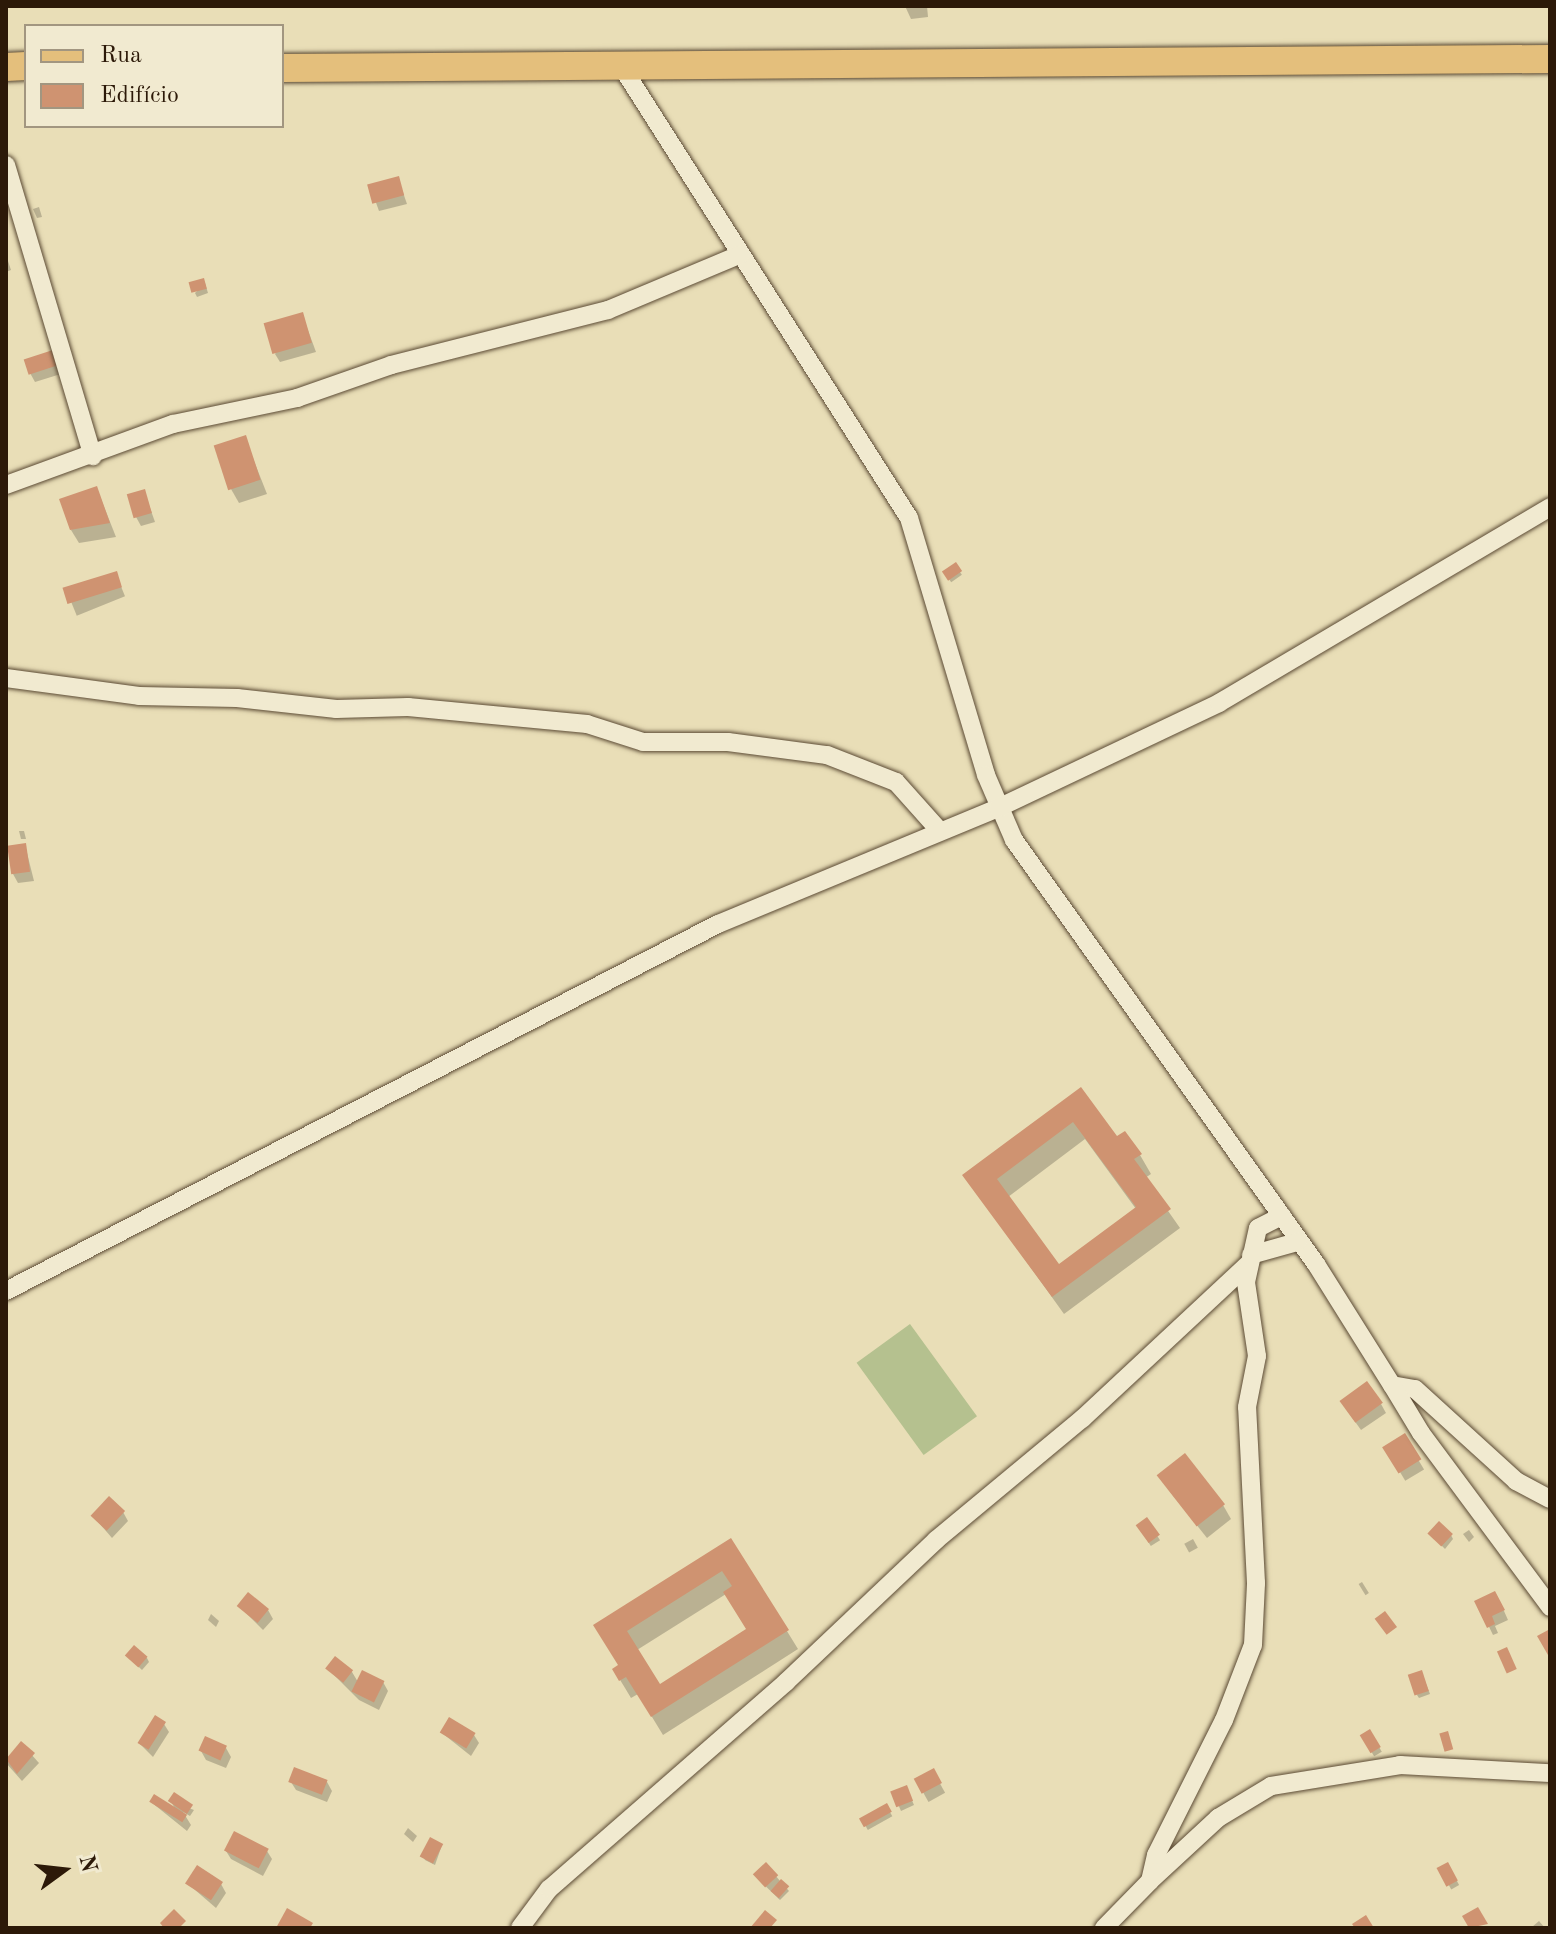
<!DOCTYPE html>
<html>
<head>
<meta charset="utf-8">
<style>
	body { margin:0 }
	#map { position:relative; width:1556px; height:1934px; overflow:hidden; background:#e9deb7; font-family:"Old Standard TT",serif }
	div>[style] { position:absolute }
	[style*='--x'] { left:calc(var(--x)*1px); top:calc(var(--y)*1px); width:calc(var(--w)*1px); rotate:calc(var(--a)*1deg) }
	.green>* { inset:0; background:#b5c18f; transform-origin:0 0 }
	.shadow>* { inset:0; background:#0003; transform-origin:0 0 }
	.building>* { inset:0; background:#cf9371; transform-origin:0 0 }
	.roads { filter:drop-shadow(0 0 2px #5b4a34) drop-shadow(0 0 2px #5b4a34) }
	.minor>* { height:18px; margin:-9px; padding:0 9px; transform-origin:9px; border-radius:9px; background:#f1ead0 }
	.primary>* { height:28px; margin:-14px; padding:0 14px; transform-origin:14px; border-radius:14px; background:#e4bf7c }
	span { translate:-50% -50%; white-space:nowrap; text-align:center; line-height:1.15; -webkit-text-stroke:8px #f1ead0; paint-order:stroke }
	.frame { position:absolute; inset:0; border:8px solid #2c1908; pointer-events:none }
	.legend { position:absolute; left:24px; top:24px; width:260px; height:104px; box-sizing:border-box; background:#f1ead0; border:2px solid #a29680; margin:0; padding:10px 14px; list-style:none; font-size:24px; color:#2c1908 }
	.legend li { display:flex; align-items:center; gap:16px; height:40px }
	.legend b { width:40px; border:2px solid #a29680 }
	.north { position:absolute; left:24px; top:1830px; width:80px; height:80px; -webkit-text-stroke:6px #f1ead0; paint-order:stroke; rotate:75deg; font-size:22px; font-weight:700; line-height:32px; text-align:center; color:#2c1908 }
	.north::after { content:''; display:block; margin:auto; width:28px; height:36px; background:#2c1908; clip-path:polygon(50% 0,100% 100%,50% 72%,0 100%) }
</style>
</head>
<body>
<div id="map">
	<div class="green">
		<i style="left:910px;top:1324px;width:114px;height:66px;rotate:54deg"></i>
	</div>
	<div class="shadow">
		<i style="clip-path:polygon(905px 6px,927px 6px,928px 17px,911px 19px)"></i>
		<i style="clip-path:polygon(398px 178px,407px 204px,379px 211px,370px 186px)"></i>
		<i style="clip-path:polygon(39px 207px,42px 217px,37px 218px,33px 209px)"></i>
		<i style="clip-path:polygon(6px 255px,11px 270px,6px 272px)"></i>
		<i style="clip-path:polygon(205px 283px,208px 293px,197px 297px,195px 293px)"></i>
		<i style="clip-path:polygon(302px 314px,316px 352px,280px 362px,275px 354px)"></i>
		<i style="clip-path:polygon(55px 352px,64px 373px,35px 382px,30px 373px)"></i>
		<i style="clip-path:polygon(245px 438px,267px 494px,239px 503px,231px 489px)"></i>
		<i style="clip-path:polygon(97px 489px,116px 537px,79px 543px,71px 530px)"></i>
		<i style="clip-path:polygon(144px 491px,155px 522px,141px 526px,136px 517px)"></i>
		<i style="left:955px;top:565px;width:12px;height:13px;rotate:55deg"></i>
		<i style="left:116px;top:574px;width:24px;height:52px;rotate:68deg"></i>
		<i style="clip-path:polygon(19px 831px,24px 831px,26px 839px,21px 839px)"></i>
		<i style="clip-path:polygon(25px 845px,34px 881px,18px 883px,13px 874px)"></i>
		<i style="clip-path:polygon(evenodd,1081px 1090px,1117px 1139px,1140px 1155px,1151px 1174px,1145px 1178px,1180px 1228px,1064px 1314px,965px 1176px,1081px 1090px,1085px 1139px,1136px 1209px,1059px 1266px,1008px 1197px,1085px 1139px)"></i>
		<i style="clip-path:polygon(1381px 1404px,1386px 1413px,1361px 1430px,1346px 1409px)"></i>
		<i style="left:1404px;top:1436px;width:39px;height:22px;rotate:59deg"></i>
		<i style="clip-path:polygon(1168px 1489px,1223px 1505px,1231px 1519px,1207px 1538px)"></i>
		<i style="clip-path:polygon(123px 1512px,128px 1521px,112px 1538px,93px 1516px)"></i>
		<i style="left:1147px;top:1520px;width:24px;height:11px;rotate:57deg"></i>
		<i style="clip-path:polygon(1469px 1530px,1474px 1537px,1469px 1542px,1463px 1534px)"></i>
		<i style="clip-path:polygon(1430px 1534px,1451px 1535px,1453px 1539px,1445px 1549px)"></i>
		<i style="left:1193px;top:1539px;width:10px;height:10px;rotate:61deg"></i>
		<i style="clip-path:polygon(evenodd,731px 1540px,798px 1649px,663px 1735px,638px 1694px,631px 1698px,625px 1688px,614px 1670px,620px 1666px,607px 1645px,731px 1540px,726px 1594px,748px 1630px,659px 1686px,637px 1650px,726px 1594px)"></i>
		<i style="left:1362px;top:1582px;width:13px;height:4px;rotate:58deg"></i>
		<i style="clip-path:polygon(1477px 1602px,1500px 1602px,1508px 1620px,1495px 1626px,1498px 1633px,1493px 1635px)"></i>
		<i style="clip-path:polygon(239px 1606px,268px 1610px,273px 1619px,263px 1630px)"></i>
		<i style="clip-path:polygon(211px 1614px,219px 1621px,216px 1627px,208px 1620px)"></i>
		<i style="clip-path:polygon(127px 1656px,147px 1658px,149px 1662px,142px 1670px)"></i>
		<i style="clip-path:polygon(328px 1669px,352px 1672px,358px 1682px,383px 1682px,388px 1691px,379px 1710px,359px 1700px)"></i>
		<i style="clip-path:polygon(1423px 1676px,1430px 1694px,1419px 1698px,1417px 1695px)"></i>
		<i style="clip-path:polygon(164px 1724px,169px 1732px,153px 1757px,139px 1743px)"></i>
		<i style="left:1370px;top:1732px;width:23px;height:9px;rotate:59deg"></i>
		<i style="clip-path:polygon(442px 1733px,474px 1735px,479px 1743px,471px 1756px)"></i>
		<i style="clip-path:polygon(22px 1744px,39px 1763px,22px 1781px,6px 1763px)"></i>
		<i style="clip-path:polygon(226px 1748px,231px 1757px,226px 1768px,206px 1760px,201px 1751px)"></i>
		<i style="left:933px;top:1771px;width:25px;height:19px;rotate:61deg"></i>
		<i style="clip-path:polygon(291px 1782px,327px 1782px,332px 1791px,327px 1802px,296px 1790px)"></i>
		<i style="clip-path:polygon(908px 1791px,914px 1805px,901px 1811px,893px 1793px)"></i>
		<i style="clip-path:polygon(171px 1801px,194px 1810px,190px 1816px,183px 1812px,191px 1825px,187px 1831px,151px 1802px,175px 1809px)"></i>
		<i style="left:886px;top:1805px;width:13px;height:28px;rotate:61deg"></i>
		<i style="clip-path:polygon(408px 1828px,417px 1836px,413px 1842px,404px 1834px)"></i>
		<i style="clip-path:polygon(442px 1845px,435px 1865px,425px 1860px,423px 1856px)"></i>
		<i style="clip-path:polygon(226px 1851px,267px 1851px,272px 1859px,263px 1876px,231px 1859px)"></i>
		<i style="clip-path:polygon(766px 1865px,789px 1891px,780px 1900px,758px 1879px)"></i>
		<i style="left:1448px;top:1865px;width:23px;height:9px;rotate:61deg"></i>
		<i style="clip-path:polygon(187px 1883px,221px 1884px,226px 1893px,216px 1908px)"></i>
		<i style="clip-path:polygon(1539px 1921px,1545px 1928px,1533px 1928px,1532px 1927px)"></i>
	</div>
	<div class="building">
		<i style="left:399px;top:176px;width:20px;height:33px;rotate:75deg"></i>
		<i style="left:204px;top:278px;width:11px;height:16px;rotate:75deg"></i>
		<i style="left:303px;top:312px;width:32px;height:41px;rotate:74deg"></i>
		<i style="left:56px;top:349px;width:16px;height:34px;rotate:72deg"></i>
		<i style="left:246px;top:435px;width:47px;height:34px;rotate:72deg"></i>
		<i style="clip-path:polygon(97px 486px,110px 523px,70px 530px,59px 499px)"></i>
		<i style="left:145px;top:489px;width:25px;height:19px;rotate:74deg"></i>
		<i style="left:956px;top:562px;width:11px;height:17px;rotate:56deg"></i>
		<i style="left:117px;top:571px;width:17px;height:57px;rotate:73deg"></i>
		<i style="left:26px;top:843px;width:29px;height:19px;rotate:82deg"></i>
		<i style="clip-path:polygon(evenodd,1081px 1087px,1117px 1136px,1125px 1131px,1142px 1154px,1134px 1159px,1171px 1209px,1052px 1297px,962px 1175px,1081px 1087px,1073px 1122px,1136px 1207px,1059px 1264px,997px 1179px,1073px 1122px)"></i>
		<i style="left:1367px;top:1381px;width:27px;height:34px;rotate:54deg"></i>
		<i style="left:1405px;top:1433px;width:31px;height:27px;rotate:58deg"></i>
		<i style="left:1185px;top:1453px;width:65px;height:36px;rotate:52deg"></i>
		<i style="left:109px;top:1496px;width:22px;height:27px;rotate:43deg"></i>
		<i style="left:1147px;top:1517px;width:22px;height:14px;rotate:54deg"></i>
		<i style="left:1439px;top:1521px;width:19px;height:17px;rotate:43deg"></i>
		<i style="clip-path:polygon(evenodd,731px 1538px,789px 1630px,651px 1717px,626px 1677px,619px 1681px,612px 1669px,618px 1665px,593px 1625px,731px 1538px,722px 1571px,732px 1586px,723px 1592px,746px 1629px,660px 1684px,627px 1631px,722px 1571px)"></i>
		<i style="clip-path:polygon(1495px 1591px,1505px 1610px,1492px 1616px,1495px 1624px,1487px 1628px,1474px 1601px)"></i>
		<i style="left:248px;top:1592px;width:27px;height:18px;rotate:39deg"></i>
		<i style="left:1385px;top:1611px;width:20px;height:13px;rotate:53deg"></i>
		<i style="clip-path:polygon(1550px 1629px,1550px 1654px,1548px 1655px,1537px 1636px)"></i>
		<i style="left:134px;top:1645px;width:18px;height:14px;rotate:41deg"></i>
		<i style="left:1507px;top:1647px;width:24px;height:11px;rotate:66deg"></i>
		<i style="left:335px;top:1656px;width:23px;height:16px;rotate:38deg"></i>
		<i style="left:362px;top:1670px;width:25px;height:24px;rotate:26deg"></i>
		<i style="left:1422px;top:1670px;width:22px;height:15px;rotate:72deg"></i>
		<i style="left:155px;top:1715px;width:13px;height:33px;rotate:32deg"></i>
		<i style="left:449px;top:1717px;width:31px;height:18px;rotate:31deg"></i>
		<i style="left:1370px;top:1729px;width:21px;height:12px;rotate:59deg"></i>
		<i style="left:1448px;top:1731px;width:19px;height:9px;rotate:74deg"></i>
		<i style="left:205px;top:1736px;width:24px;height:16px;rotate:24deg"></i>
		<i style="clip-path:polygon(21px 1741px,35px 1753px,17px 1774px,6px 1759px)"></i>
		<i style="left:294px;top:1767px;width:36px;height:16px;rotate:21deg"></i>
		<i style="left:934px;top:1768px;width:17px;height:23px;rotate:62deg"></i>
		<i style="left:907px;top:1785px;width:17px;height:18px;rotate:69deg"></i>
		<i style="left:174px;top:1792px;width:23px;height:11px;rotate:34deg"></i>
		<i style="left:154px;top:1794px;width:39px;height:9px;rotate:32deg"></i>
		<i style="left:887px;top:1803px;width:10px;height:32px;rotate:61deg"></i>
		<i style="left:234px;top:1831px;width:39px;height:22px;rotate:27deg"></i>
		<i style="left:430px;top:1837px;width:15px;height:22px;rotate:28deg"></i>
		<i style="left:766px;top:1862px;width:18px;height:18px;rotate:47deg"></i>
		<i style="left:1448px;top:1862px;width:21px;height:13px;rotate:62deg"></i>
		<i style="left:197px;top:1865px;width:31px;height:22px;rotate:33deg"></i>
		<i style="left:781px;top:1879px;width:11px;height:16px;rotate:41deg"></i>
		<i style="clip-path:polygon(1478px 1907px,1488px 1924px,1469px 1928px,1462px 1916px)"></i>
		<i style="clip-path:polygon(287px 1908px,313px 1923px,310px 1928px,276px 1928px)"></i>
		<i style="clip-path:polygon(174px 1909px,186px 1921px,179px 1928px,164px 1928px,160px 1923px)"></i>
		<i style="clip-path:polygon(765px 1910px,777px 1920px,770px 1928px,750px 1928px)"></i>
		<i style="clip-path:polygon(1366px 1915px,1374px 1928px,1355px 1928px,1352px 1924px)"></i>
	</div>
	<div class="roads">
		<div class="minor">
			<i style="--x:620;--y:64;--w:538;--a:57.52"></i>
			<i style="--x:909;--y:518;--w:268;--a:73.3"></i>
			<i style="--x:986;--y:775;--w:71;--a:66.7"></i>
			<i style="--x:1014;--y:840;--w:521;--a:54.54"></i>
			<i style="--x:1316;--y:1264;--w:143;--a:57.9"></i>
			<i style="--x:1392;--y:1385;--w:23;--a:10"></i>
			<i style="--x:1415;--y:1389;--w:137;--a:42.3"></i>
			<i style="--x:1516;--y:1481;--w:38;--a:28"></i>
			<i style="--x:6;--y:165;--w:304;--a:73.4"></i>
			<i style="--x:6;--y:485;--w:178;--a:-20.1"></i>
			<i style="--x:173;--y:424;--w:127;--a:-11.8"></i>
			<i style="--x:297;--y:398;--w:100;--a:-19.3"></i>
			<i style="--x:391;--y:365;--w:224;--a:-14.2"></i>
			<i style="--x:608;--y:310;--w:144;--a:-22.8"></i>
			<i style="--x:6;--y:678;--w:134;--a:7.7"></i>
			<i style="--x:139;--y:696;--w:98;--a:1.2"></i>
			<i style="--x:237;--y:698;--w:100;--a:6.3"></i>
			<i style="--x:336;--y:709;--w:72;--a:-1.6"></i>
			<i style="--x:408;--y:707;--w:180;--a:5.4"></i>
			<i style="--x:587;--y:724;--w:59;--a:17.8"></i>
			<i style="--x:643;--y:742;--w:85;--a:0"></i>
			<i style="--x:728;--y:742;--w:100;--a:7.5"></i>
			<i style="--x:827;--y:755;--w:74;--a:21.4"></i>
			<i style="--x:896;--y:782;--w:63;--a:48.2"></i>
			<i style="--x:1251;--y:1255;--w:48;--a:-15.8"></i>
			<i style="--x:6;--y:1291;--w:801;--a:-27.27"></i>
			<i style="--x:718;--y:924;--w:303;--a:-22.5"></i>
			<i style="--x:998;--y:808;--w:245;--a:-25.4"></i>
			<i style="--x:1219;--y:703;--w:385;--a:-30.6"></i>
			<i style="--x:1392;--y:1385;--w:56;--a:58.9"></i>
			<i style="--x:1421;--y:1433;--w:217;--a:53.4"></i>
			<i style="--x:1150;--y:1881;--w:93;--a:-42.8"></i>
			<i style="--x:1218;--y:1818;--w:62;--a:-31.1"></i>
			<i style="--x:1271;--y:1786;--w:131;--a:-9.2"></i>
			<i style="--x:1400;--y:1765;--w:150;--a:3.1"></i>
			<i style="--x:520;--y:1928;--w:49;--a:-53.4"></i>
			<i style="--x:549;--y:1889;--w:315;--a:-41.1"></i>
			<i style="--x:786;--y:1682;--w:207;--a:-43.4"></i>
			<i style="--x:936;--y:1540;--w:190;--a:-39.7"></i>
			<i style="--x:1082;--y:1419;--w:227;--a:-43"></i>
			<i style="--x:1104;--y:1928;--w:66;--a:-45.6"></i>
			<i style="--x:1150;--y:1881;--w:27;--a:-77"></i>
			<i style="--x:1156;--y:1855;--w:151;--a:-63.3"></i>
			<i style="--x:1224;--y:1720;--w:80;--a:-68.9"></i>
			<i style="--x:1253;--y:1645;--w:62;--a:-87.2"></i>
			<i style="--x:1256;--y:1583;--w:176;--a:-92.9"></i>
			<i style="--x:1247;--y:1407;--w:52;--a:-78.9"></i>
			<i style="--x:1257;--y:1356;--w:75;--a:-98.5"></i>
			<i style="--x:1246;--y:1282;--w:55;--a:-77.5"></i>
			<i style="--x:1258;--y:1228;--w:27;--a:-27"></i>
		</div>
		<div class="primary">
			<i style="--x:6;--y:67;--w:20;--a:-3"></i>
			<i style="--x:282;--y:68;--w:1268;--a:-0.41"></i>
		</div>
	</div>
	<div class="frame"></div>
	<ul class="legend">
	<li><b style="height:10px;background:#e4bf7c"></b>Rua</li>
	<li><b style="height:22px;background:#cf9371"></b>Edifício</li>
	</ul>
	<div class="north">N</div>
</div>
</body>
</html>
